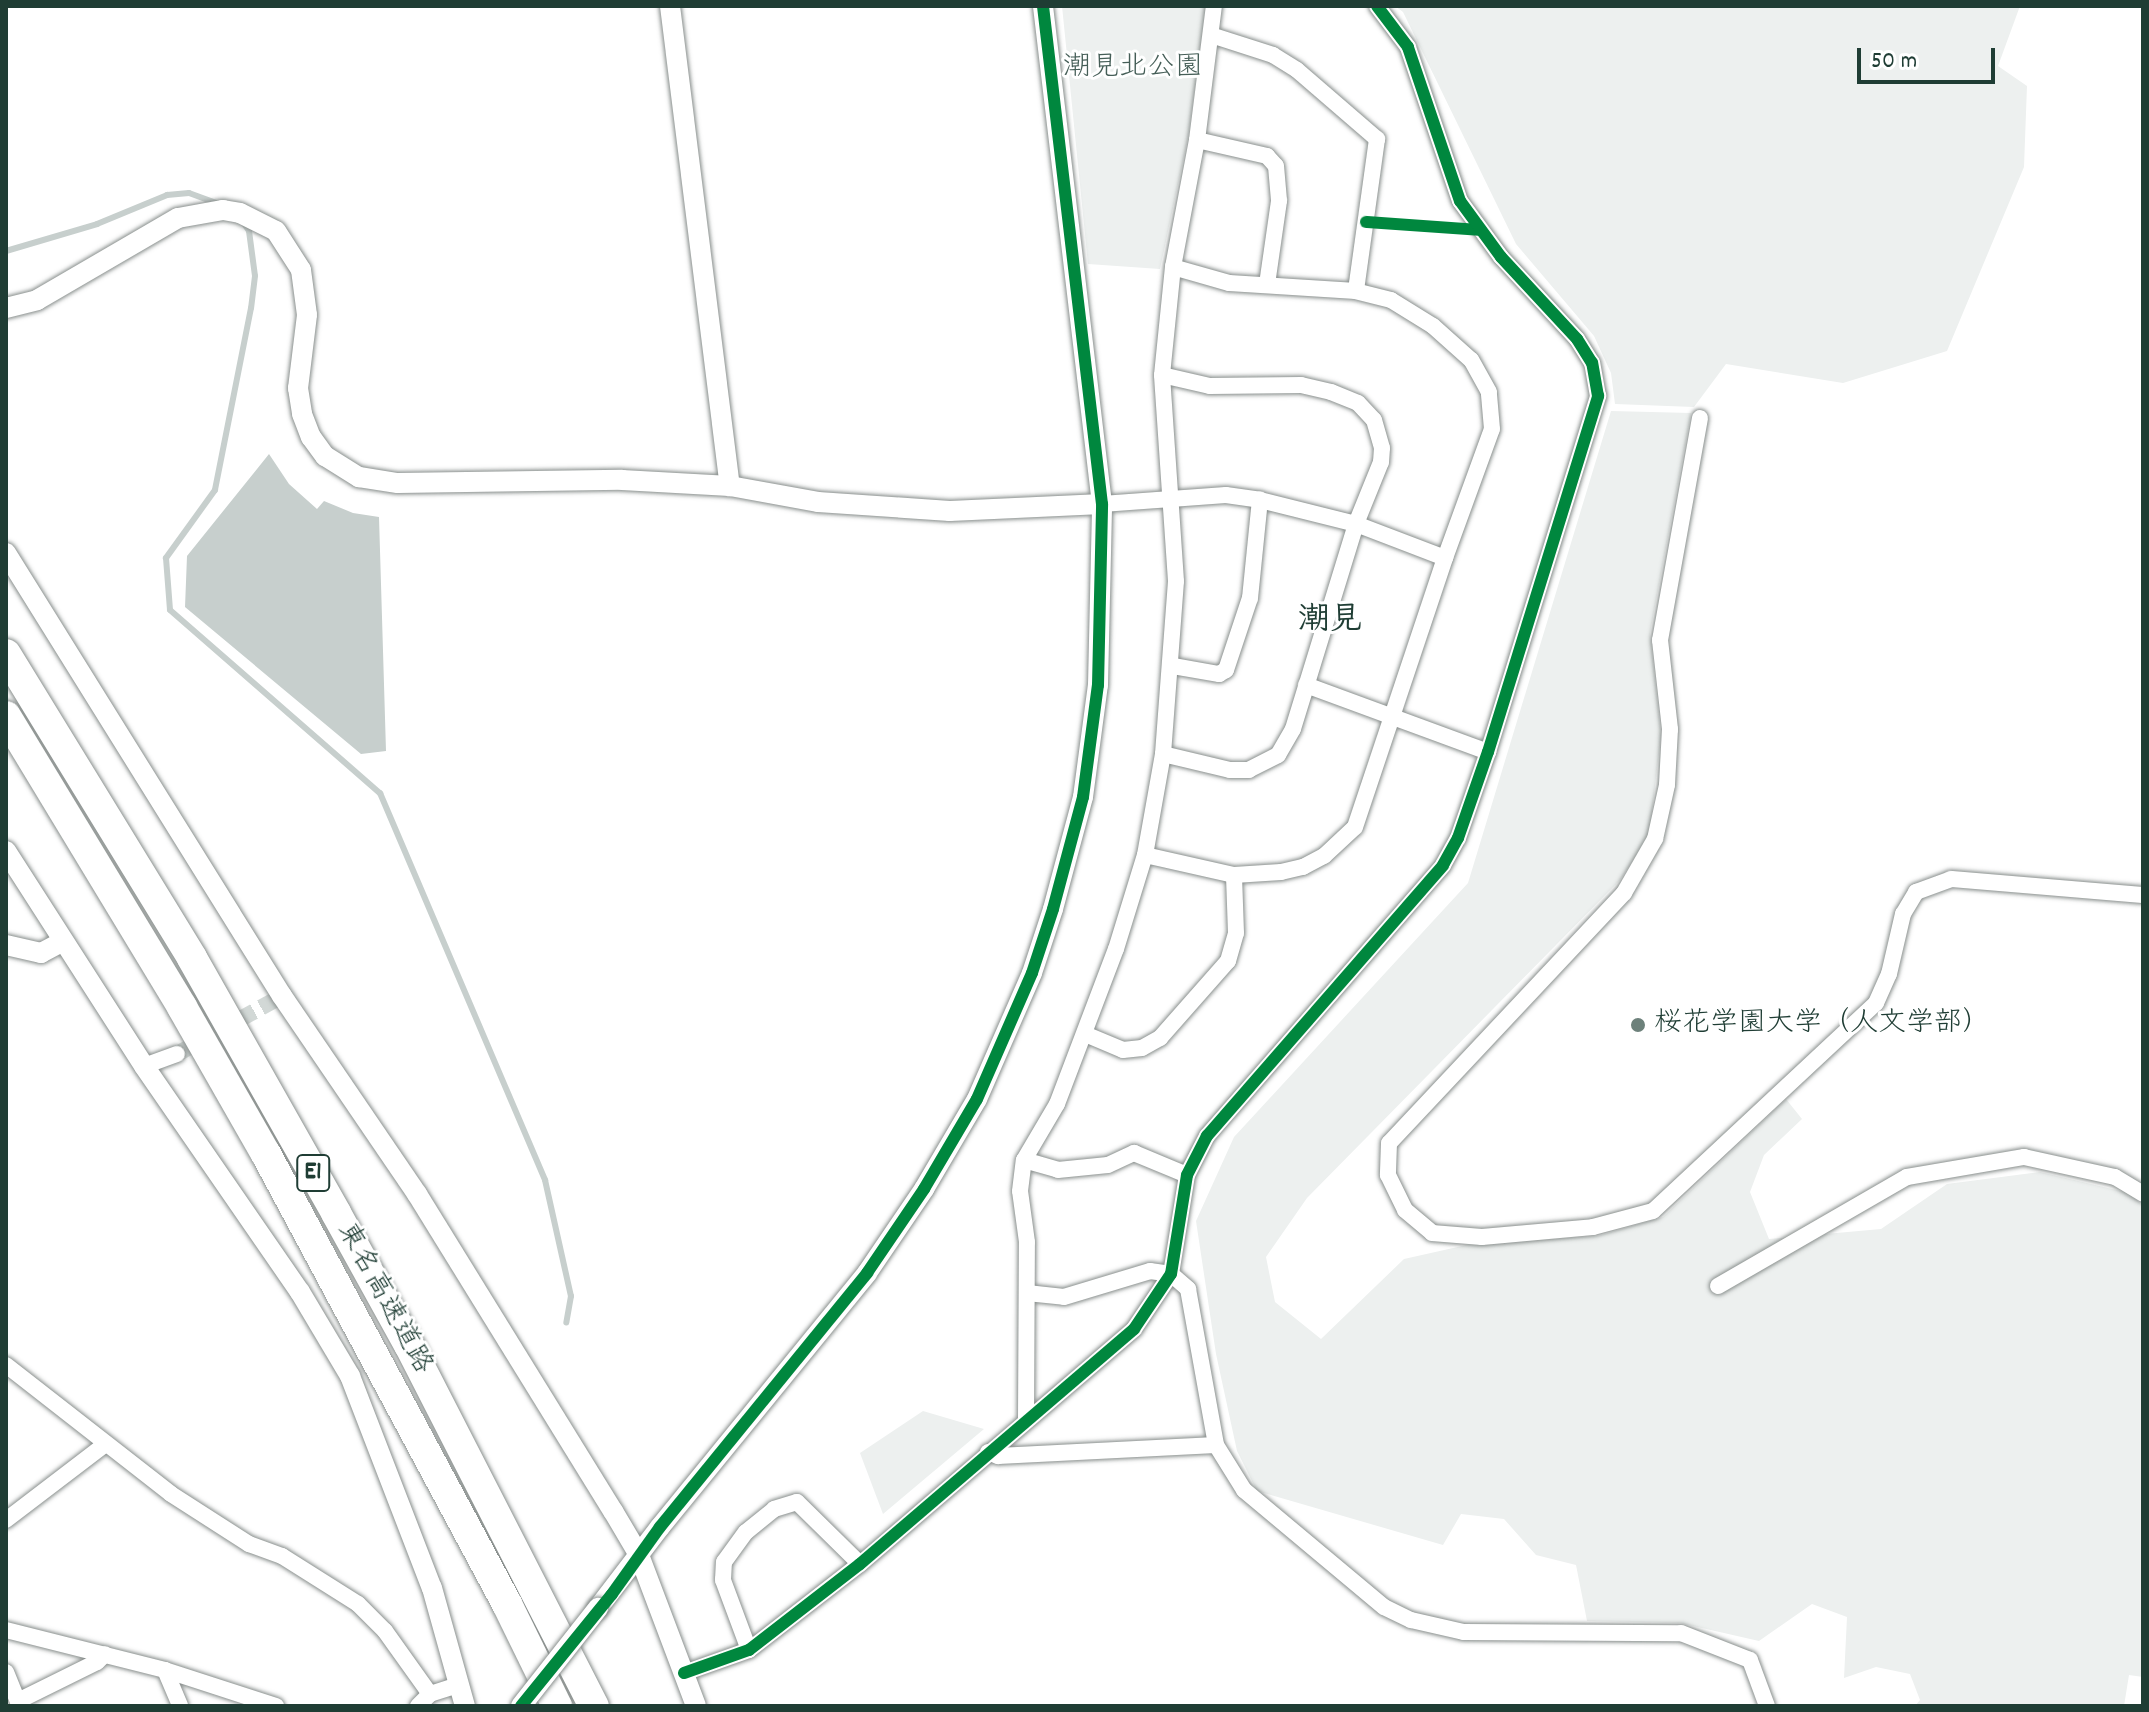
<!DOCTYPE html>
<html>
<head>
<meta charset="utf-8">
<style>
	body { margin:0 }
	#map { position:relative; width:2149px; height:1712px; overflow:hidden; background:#fff; font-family:Dekko,"Klee One",sans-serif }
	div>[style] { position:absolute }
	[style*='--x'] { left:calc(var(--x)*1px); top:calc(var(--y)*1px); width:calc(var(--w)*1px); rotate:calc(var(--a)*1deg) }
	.built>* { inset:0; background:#edf0ef }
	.water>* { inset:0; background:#c7cfcd }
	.stream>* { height:6px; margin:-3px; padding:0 3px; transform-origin:3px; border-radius:3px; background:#c7cfcd }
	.minor-tunnel>* { height:16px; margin-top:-8px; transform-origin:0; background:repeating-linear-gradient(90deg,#d2d8d6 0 16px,transparent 0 24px) }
	.roads { filter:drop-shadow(0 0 2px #898f8d) drop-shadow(0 0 2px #898f8d) }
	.minor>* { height:16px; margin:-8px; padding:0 8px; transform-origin:8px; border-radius:8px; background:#fff }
	.tertiary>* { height:20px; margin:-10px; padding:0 10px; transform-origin:10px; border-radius:10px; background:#fff }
	.motorway>* { height:30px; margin:-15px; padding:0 15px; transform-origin:15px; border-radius:15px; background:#fff }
	.bridges { filter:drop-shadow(0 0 2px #898f8d) drop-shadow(0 0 2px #898f8d) }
	.tertiary-bridge>* { height:20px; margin:-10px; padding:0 10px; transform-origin:10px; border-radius:10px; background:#fff }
	.cycleway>* { height:12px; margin:-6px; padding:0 6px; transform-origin:6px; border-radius:6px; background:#00873e }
	.dots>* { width:22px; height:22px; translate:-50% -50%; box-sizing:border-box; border:4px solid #fff; border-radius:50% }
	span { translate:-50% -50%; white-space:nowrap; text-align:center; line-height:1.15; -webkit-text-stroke:6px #fff; paint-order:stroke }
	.shield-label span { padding:2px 6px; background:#fff; border:2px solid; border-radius:6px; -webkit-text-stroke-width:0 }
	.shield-label { font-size:26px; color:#1f3d34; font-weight:700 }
	.park-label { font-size:28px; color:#455e57 }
	.poi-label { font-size:28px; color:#1f3d34 }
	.left { translate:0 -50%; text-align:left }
	.street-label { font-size:28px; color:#1f3d34 }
	.quarter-label { font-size:32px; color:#1f3d34; font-weight:700 }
	.frame { position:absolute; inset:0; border:8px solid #1f3d34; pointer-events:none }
	.scale { position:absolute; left:1857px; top:48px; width:138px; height:36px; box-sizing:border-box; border:4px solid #1f3d34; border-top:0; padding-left:10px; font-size:24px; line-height:28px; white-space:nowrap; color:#1f3d34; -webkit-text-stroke:6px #fff; paint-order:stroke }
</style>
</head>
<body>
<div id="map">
	<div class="built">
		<i style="clip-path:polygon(1062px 6px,1206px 6px,1188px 137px,1160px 269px,1088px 264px)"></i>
		<i style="clip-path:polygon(1395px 6px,2020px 6px,1998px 66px,2027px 86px,2024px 167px,1947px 351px,1843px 383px,1726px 364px,1694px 407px,1615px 404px,1611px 373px,1594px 336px,1516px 244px,1403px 12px)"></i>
		<i style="clip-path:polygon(1611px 411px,1691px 413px,1650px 633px,1661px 736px,1649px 836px,1620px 880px,1307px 1198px,1266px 1257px,1275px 1302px,1321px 1339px,1404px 1259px,1471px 1244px,1598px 1236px,1663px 1217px,1786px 1099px,1802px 1119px,1764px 1155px,1750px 1192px,1769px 1239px,1881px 1229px,1947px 1184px,2040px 1172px,2129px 1193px,2143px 1206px,2143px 1677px,2129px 1675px,2124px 1706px,1915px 1706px,1920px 1700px,1910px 1674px,1876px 1667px,1844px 1678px,1847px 1617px,1812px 1604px,1759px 1641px,1680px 1623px,1587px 1621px,1576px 1565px,1536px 1555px,1504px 1519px,1461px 1514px,1443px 1545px,1257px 1491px,1237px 1451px,1216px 1354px,1196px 1221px,1234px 1137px,1468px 883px)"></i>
		<i style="clip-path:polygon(923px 1411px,984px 1429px,883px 1514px,860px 1453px)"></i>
	</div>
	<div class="water">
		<i style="clip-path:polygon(269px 454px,289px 484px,317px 509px,324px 501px,353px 513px,379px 517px,386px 751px,361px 754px,185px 607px,187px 556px)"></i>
	</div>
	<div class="stream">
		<i style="--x:243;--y:222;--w:11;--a:56"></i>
		<i style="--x:249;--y:231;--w:45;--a:82.4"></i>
		<i style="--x:255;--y:276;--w:32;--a:97"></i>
		<i style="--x:251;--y:308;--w:186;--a:101.2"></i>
		<i style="--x:215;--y:490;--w:84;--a:125.8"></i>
		<i style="--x:166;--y:558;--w:52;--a:85.6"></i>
		<i style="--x:170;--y:610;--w:279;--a:41.1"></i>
		<i style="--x:380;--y:793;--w:421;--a:66.9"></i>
		<i style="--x:545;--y:1180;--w:119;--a:77.4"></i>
		<i style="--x:571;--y:1296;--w:27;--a:100"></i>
		<i style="--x:6;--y:251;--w:95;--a:-16.5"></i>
		<i style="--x:97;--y:224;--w:76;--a:-22.5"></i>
		<i style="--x:167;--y:195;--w:22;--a:-5"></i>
		<i style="--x:189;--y:193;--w:32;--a:20"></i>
	</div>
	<div class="minor-tunnel">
		<i style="--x:177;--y:1054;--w:120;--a:-28.9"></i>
	</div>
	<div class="roads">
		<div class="minor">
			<i style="--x:1211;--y:35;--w:65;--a:17.9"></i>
			<i style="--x:1273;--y:55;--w:28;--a:32"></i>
			<i style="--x:1297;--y:70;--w:106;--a:40.8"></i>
			<i style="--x:1377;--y:139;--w:153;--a:97.9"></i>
			<i style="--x:1197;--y:140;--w:72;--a:12.9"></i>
			<i style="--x:1267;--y:156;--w:13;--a:48"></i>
			<i style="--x:1276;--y:166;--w:35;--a:85"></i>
			<i style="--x:1279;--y:201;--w:84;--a:98.2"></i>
			<i style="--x:1162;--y:375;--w:49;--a:12.9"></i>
			<i style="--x:1210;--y:386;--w:91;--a:-0.6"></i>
			<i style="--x:1301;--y:385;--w:31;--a:13"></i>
			<i style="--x:1331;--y:392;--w:29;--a:22"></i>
			<i style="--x:1358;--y:403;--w:23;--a:47"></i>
			<i style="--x:1374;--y:420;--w:29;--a:74"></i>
			<i style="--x:1382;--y:448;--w:14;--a:94"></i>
			<i style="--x:1381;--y:462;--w:67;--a:112"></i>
			<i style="--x:1356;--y:524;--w:214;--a:107.1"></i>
			<i style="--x:1293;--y:729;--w:30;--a:120"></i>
			<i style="--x:1278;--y:755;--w:33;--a:153"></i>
			<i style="--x:1249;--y:770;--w:19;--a:180"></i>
			<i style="--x:1230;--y:770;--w:69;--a:-166.6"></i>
			<i style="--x:1700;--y:418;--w:226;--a:100.2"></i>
			<i style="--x:1660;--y:640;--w:90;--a:83.6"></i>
			<i style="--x:1670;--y:729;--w:56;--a:93.1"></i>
			<i style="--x:1667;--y:785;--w:55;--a:102.5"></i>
			<i style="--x:1655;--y:839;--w:62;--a:119.9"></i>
			<i style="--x:1624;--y:893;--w:343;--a:133.2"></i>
			<i style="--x:1389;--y:1143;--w:32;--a:92"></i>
			<i style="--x:1388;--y:1175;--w:39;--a:64"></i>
			<i style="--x:1405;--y:1210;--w:35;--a:40"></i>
			<i style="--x:1432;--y:1233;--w:50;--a:4.6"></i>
			<i style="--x:1482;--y:1237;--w:111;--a:-5.1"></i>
			<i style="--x:1593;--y:1227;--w:62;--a:-14.9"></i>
			<i style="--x:1653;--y:1211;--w:305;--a:-43"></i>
			<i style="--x:1876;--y:1003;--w:32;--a:-66"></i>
			<i style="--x:1889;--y:974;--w:62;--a:-76.9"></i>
			<i style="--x:1903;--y:914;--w:26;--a:-59"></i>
			<i style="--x:1916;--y:892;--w:37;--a:-20"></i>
			<i style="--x:1951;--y:879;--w:193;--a:4.8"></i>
			<i style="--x:1102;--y:504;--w:124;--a:-4.2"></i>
			<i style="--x:1226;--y:495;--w:34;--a:8"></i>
			<i style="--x:1260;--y:500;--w:99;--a:14"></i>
			<i style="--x:1356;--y:524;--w:95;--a:20.9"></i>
			<i style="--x:1173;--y:666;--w:47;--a:9.9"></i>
			<i style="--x:1219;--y:674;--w:8;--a:-30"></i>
			<i style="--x:1226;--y:670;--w:76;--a:-71.6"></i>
			<i style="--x:1250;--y:598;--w:99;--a:-84.2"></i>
			<i style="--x:1306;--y:685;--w:194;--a:20.2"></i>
			<i style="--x:1145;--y:855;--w:91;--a:12.7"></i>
			<i style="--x:1234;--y:875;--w:47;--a:-3.7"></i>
			<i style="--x:1281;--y:872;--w:23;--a:-13"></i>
			<i style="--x:1303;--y:867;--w:24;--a:-28"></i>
			<i style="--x:1324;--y:856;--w:42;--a:-43.1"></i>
			<i style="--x:1355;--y:827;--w:284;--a:-71.5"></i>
			<i style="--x:1445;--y:558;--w:137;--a:-70"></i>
			<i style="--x:1492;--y:429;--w:37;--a:-95"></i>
			<i style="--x:1489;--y:392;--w:37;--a:-119"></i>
			<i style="--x:1471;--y:360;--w:51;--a:-138.2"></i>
			<i style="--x:1433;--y:326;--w:49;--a:-148.2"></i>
			<i style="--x:1391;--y:300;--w:36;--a:-166"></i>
			<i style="--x:1356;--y:291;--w:127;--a:-176.4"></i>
			<i style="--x:1229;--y:283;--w:58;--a:-164.1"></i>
			<i style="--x:1085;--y:1034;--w:41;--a:22.8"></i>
			<i style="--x:1123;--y:1050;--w:19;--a:-6"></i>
			<i style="--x:1142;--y:1048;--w:21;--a:-29"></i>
			<i style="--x:1160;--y:1038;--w:103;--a:-48.6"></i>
			<i style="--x:1228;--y:961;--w:29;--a:-74"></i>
			<i style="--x:1236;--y:933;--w:58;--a:-92"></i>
			<i style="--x:144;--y:1066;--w:35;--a:-20"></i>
			<i style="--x:1024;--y:1160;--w:35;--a:16"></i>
			<i style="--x:1058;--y:1170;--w:50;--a:-5.7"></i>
			<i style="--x:1108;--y:1165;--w:29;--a:-25"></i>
			<i style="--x:1134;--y:1153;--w:57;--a:22.5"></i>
			<i style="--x:1718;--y:1286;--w:218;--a:-30"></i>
			<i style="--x:1907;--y:1177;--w:119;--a:-9.7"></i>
			<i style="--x:2024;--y:1157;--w:93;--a:12.4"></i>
			<i style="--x:2115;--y:1177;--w:33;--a:31"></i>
			<i style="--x:1027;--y:1293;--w:37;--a:6"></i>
			<i style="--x:1064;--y:1297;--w:90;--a:-16.8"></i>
			<i style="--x:1150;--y:1271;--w:21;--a:8"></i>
			<i style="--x:1171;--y:1274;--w:23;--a:41"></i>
			<i style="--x:1188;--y:1289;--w:158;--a:79.8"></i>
			<i style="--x:1216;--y:1445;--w:53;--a:58.1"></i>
			<i style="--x:1244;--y:1490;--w:182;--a:39.9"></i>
			<i style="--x:1384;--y:1607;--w:30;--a:26"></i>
			<i style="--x:1411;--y:1620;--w:54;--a:12.8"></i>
			<i style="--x:1464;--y:1632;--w:217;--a:0.3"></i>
			<i style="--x:1681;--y:1633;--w:74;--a:21.4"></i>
			<i style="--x:1750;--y:1660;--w:49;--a:69.7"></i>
			<i style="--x:6;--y:1365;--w:209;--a:38"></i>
			<i style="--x:171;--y:1494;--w:93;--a:32.7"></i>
			<i style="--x:249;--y:1544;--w:35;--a:20"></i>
			<i style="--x:282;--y:1556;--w:90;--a:32.3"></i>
			<i style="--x:358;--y:1604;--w:38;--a:45"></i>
			<i style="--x:385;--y:1631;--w:77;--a:54.5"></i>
			<i style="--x:1026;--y:1419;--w:177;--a:-89.7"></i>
			<i style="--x:1027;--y:1242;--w:51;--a:-97.8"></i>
			<i style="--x:1020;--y:1191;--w:31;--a:-83"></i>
			<i style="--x:1024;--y:1160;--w:65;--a:-59.5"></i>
			<i style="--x:1057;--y:1104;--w:166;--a:-69.2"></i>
			<i style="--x:1116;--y:949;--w:98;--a:-72.9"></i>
			<i style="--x:1145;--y:855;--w:103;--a:-79.9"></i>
			<i style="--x:1163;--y:754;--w:173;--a:-85.7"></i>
			<i style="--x:1176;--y:581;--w:206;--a:-93.9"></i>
			<i style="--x:1162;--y:375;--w:109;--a:-84.2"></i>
			<i style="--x:1173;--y:267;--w:129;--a:-79.3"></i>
			<i style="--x:1197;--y:140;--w:135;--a:-82.8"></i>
			<i style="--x:988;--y:1452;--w:11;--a:22"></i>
			<i style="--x:998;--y:1456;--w:218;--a:-2.9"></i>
			<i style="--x:6;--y:1520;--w:123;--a:-37.4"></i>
			<i style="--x:6;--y:1630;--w:164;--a:14.1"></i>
			<i style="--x:165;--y:1670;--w:117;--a:18"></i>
			<i style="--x:749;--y:1650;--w:75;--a:-110.4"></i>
			<i style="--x:723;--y:1580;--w:18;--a:-87"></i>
			<i style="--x:724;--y:1562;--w:37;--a:-54"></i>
			<i style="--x:746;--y:1532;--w:36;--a:-39"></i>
			<i style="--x:774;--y:1509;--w:24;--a:-17"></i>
			<i style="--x:797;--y:1502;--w:88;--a:44.5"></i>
			<i style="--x:165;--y:1670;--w:39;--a:67"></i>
			<i style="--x:6;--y:1672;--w:31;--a:68"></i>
			<i style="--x:18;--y:1701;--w:88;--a:-26.3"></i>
			<i style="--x:97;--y:1662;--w:11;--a:-45"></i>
			<i style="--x:684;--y:1673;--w:69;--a:-19.5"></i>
			<i style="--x:749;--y:1650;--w:140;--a:-37.8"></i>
			<i style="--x:860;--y:1564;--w:361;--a:-40.6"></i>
			<i style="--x:1134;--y:1329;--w:66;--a:-56.1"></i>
			<i style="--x:1171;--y:1274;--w:100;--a:-80.8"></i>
			<i style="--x:1187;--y:1175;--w:44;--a:-62.9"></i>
			<i style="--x:1207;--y:1136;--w:359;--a:-48.9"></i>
			<i style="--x:1443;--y:865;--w:31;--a:-61"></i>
			<i style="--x:1458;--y:838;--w:91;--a:-70.8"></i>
			<i style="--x:1488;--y:752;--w:373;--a:-72.8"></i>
			<i style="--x:1598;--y:396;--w:34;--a:-100"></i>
			<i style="--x:1592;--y:363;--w:28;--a:-122"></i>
			<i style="--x:1577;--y:339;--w:112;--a:-132.8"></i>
			<i style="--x:1501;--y:257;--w:69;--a:-126.2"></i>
			<i style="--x:1460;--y:201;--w:163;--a:-108.7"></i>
			<i style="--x:1408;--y:47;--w:51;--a:-127.1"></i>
			<i style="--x:418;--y:1706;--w:17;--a:-45"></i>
			<i style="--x:430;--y:1694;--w:29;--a:-18"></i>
		</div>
		<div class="tertiary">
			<i style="--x:670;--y:6;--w:484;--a:82.9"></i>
			<i style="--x:6;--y:308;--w:32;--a:-14"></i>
			<i style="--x:37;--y:300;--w:163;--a:-30.2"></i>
			<i style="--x:178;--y:218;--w:46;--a:-10.1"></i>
			<i style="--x:223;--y:210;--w:17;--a:10"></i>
			<i style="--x:240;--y:213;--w:40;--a:26.6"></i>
			<i style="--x:276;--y:231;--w:46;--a:57.3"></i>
			<i style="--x:301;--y:270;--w:45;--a:82.4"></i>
			<i style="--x:307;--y:315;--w:74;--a:97"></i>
			<i style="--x:298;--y:388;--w:26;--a:81"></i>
			<i style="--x:302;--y:414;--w:25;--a:69"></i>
			<i style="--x:311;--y:437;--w:24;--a:54"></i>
			<i style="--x:325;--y:456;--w:40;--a:32"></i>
			<i style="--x:359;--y:477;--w:39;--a:9"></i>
			<i style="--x:398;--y:483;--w:224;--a:-0.8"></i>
			<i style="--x:622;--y:480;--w:108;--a:3.2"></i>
			<i style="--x:730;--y:486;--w:89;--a:10.3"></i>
			<i style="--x:818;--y:502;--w:132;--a:3.9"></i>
			<i style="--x:950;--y:511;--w:152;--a:-2.6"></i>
			<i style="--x:6;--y:553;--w:522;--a:58.08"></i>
			<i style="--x:282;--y:996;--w:240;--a:55.7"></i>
			<i style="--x:417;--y:1194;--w:373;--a:58.3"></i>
			<i style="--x:613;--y:1511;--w:51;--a:59.4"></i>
			<i style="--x:639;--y:1555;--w:161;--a:69.3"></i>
			<i style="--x:6;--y:851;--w:255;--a:57.3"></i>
			<i style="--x:144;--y:1066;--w:275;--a:55.4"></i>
			<i style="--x:300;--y:1292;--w:98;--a:59.2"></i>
			<i style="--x:350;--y:1376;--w:227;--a:68.9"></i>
			<i style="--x:432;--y:1588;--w:123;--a:74.4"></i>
			<i style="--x:6;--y:945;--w:36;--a:13"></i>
			<i style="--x:41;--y:953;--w:24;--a:-28"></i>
			<i style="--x:598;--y:1608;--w:102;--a:-52.6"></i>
			<i style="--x:660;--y:1527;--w:328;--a:-50.8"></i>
			<i style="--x:867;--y:1273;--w:102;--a:-55.8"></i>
			<i style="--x:924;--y:1189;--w:104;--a:-59.5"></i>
			<i style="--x:977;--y:1099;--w:137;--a:-66.4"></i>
			<i style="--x:1032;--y:973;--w:67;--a:-71.8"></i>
			<i style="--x:1053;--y:909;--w:116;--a:-75"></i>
			<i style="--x:1083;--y:797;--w:113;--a:-82.4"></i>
			<i style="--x:1098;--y:685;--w:181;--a:-88.7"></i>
			<i style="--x:1102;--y:504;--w:501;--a:-96.76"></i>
		</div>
		<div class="motorway">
			<i style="--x:6;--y:654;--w:356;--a:58.5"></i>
			<i style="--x:192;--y:958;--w:293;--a:60.5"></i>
			<i style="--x:336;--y:1213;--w:151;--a:61.1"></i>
			<i style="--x:409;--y:1345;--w:406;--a:62.9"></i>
			<i style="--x:6;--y:716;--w:340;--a:58.8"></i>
			<i style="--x:182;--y:1007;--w:169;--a:60.3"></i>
			<i style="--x:266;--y:1154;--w:510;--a:61.83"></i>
			<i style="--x:507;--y:1604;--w:114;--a:63.9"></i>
		</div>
	</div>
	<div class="bridges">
		<div class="tertiary-bridge">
			<i style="--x:521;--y:1706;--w:125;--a:-51.8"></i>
		</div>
	</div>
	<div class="cycleway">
		<i style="--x:1366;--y:222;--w:114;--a:4"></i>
		<i style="--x:684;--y:1673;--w:69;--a:-19.5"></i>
		<i style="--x:749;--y:1650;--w:140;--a:-37.8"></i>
		<i style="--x:860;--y:1564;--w:361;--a:-40.6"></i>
		<i style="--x:1134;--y:1329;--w:66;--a:-56.1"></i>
		<i style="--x:1171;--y:1274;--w:100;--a:-80.8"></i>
		<i style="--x:1187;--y:1175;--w:44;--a:-62.9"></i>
		<i style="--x:1207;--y:1136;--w:359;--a:-48.9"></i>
		<i style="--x:1443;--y:865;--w:31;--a:-61"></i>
		<i style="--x:1458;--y:838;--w:91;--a:-70.8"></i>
		<i style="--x:1488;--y:752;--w:373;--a:-72.8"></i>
		<i style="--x:1598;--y:396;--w:34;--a:-100"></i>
		<i style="--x:1592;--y:363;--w:28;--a:-122"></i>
		<i style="--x:1577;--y:339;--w:112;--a:-132.8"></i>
		<i style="--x:1501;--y:257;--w:69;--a:-126.2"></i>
		<i style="--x:1460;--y:201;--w:163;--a:-108.7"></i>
		<i style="--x:1408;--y:47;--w:51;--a:-127.1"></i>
		<i style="--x:521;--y:1706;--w:144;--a:-50.9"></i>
		<i style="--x:612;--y:1594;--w:82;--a:-54.4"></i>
		<i style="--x:660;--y:1527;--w:328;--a:-50.8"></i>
		<i style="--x:867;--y:1273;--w:102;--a:-55.8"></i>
		<i style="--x:924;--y:1189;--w:104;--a:-59.5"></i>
		<i style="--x:977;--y:1099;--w:137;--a:-66.4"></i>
		<i style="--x:1032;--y:973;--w:67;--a:-71.8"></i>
		<i style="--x:1053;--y:909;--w:116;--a:-75"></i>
		<i style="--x:1083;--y:797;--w:113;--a:-82.4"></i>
		<i style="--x:1098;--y:685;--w:181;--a:-88.7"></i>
		<i style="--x:1102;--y:504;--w:501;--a:-96.76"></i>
	</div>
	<div class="dots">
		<i style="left:1638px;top:1025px;background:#6d817b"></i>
	</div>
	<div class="shield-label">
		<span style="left:313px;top:1173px">E1</span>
	</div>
	<div class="park-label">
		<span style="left:1133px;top:69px">潮見北公園</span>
	</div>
	<div class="poi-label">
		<span class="left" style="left:1654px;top:1025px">桜花学園大学（人文学部）</span>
	</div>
	<div class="street-label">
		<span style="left:383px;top:1299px;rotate:61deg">東名高速道路</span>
	</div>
	<div class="quarter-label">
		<span style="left:1330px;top:622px">潮見</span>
	</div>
	<div class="frame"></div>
	<div class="scale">50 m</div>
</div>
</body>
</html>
